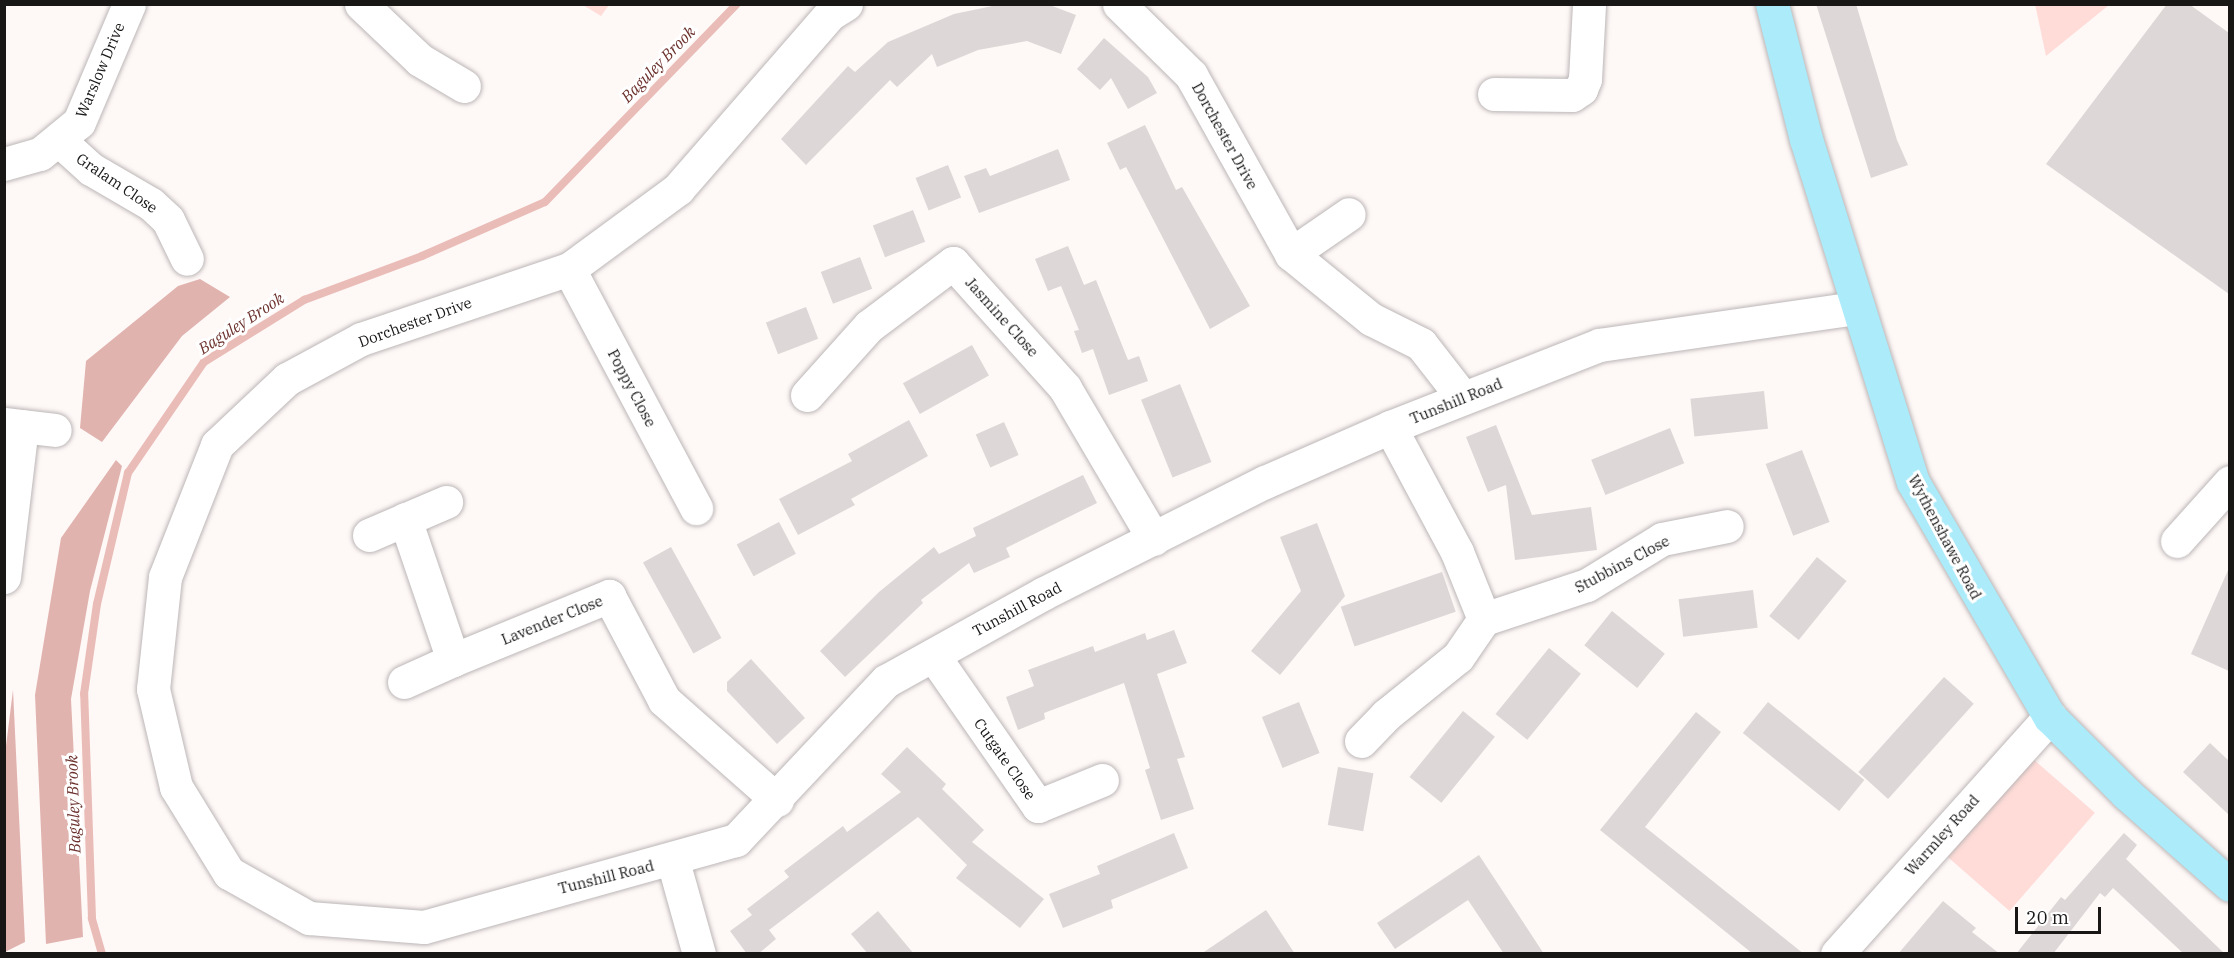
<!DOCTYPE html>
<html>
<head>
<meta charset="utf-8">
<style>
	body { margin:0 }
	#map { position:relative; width:2234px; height:958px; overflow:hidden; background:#fef8f7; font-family:"IBM Plex Serif",serif }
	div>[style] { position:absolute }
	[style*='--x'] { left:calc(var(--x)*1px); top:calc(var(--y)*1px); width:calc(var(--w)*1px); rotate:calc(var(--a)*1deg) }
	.green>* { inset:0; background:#ffdcd8; transform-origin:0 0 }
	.forest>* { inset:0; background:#e1b3ae }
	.stream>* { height:8px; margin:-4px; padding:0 4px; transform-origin:4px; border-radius:4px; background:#eabcb7 }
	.building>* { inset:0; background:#ded7d7; transform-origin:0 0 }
	.roads { filter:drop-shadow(0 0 2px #bcb6b6) drop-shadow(0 0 2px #bcb6b6) }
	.minor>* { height:33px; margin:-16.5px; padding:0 16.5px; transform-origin:16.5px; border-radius:16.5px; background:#fff }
	.major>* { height:33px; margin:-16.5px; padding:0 16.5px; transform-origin:16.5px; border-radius:16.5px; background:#acebfa }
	span { translate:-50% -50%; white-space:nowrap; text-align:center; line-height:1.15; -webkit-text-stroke:6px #fff; paint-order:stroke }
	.street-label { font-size:15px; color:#191716 }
	.water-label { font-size:16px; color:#6c322e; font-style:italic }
	.frame { position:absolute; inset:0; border:6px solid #191716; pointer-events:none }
	.scale { position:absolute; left:2015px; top:907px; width:86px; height:27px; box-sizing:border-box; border:3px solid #191716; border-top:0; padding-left:8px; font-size:18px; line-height:21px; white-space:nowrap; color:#191716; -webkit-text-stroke:4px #fff; paint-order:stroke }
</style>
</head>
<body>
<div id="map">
	<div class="green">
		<i style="clip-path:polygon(2035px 4px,2109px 4px,2109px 5px,2046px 56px)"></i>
		<i style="clip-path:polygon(583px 5px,609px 5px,601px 16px)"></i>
		<i style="left:2033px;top:759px;width:82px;height:130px;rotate:41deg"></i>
	</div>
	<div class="forest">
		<i style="clip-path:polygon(200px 279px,230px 297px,182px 336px,102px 442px,80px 428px,86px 361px,178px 286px)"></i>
		<i style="clip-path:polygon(116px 460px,122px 466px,90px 591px,71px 699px,83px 937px,46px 944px,35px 695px,61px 538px)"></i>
		<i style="clip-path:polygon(13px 690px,25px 942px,5px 952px,4px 762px)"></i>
	</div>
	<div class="stream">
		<i style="--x:102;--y:954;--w:37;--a:-106"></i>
		<i style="--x:92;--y:918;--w:224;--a:-92"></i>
		<i style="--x:84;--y:694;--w:91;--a:-81.8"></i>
		<i style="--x:97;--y:604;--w:135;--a:-76.7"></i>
		<i style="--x:128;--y:473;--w:135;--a:-55.6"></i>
		<i style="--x:204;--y:362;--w:118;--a:-31.8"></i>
		<i style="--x:304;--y:300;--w:126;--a:-20.4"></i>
		<i style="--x:422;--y:256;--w:134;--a:-23.7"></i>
		<i style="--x:545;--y:202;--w:276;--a:-45.9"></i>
	</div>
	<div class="building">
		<i style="clip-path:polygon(1002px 4px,1047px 4px,1076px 15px,1061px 54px,1027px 41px,978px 50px,937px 67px,932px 54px,897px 87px,890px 80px,806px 165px,781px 139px,848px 66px,855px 72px,888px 42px,954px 14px)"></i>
		<i style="clip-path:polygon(1816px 4px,1856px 4px,1897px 140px,1908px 165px,1871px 178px)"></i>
		<i style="clip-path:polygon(2167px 4px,2189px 4px,2229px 33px,2229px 294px,2046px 164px)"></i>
		<i style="clip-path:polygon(1104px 38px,1148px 77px,1157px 93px,1128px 109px,1111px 78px,1100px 90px,1077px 69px)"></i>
		<i style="clip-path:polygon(1145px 125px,1176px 190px,1182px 187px,1250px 306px,1210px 329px,1126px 167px,1120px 170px,1107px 143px)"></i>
		<i style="clip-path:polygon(1058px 149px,1070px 180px,979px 213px,964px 176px,986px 168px,990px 176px)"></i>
		<i style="left:948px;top:165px;width:35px;height:35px;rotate:68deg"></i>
		<i style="left:913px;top:210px;width:34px;height:43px;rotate:69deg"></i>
		<i style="clip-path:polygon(1068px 246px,1084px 285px,1096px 280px,1128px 360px,1139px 356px,1148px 381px,1109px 395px,1093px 349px,1082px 353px,1074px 331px,1079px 330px,1061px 286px,1048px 291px,1035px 259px)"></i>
		<i style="left:860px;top:257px;width:34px;height:42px;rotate:69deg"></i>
		<i style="left:806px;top:307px;width:34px;height:43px;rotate:69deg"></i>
		<i style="left:972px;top:345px;width:35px;height:79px;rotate:61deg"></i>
		<i style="left:1180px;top:384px;width:84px;height:42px;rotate:68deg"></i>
		<i style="left:1764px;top:391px;width:38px;height:74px;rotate:84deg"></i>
		<i style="clip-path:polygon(909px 420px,928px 456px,851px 499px,855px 505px,798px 535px,779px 499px,852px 461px,848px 454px)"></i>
		<i style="left:1004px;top:422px;width:36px;height:31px;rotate:66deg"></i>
		<i style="clip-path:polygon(1496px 425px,1532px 515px,1591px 507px,1597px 550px,1515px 560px,1506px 485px,1488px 492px,1466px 437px)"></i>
		<i style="left:1670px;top:428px;width:38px;height:85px;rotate:68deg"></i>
		<i style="left:1802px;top:450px;width:77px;height:39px;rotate:69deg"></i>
		<i style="clip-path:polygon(1083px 475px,1097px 503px,1006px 548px,1010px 557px,974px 573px,969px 563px,921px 600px,923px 603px,845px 677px,820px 651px,879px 592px,934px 547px,939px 554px,976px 536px,973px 528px)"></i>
		<i style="left:779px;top:522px;width:36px;height:48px;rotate:62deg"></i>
		<i style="clip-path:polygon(1317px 523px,1345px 596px,1280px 675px,1251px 651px,1301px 591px,1280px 537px)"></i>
		<i style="left:671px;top:547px;width:104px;height:32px;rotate:61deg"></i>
		<i style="left:1817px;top:557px;width:38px;height:76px;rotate:39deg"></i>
		<i style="clip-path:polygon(2229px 568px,2229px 671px,2191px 654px)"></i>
		<i style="left:1442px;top:572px;width:42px;height:107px;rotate:71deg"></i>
		<i style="left:1753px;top:590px;width:38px;height:75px;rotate:83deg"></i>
		<i style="left:1612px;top:611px;width:68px;height:44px;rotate:39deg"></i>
		<i style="clip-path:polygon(1174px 630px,1187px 663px,1157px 674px,1185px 757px,1177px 759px,1194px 809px,1161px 820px,1145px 770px,1150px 768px,1124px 683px,1044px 713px,1045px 719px,1018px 730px,1006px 697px,1034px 686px,1028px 670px,1093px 646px,1095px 652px,1145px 633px,1147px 640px)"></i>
		<i style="left:1549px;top:648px;width:41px;height:85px;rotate:39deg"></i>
		<i style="clip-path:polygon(751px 659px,805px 718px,777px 744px,727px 691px,727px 682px)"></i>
		<i style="left:1944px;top:677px;width:40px;height:128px;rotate:42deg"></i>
		<i style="left:1299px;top:702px;width:55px;height:40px;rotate:68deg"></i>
		<i style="left:1768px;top:702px;width:124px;height:40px;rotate:39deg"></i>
		<i style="left:1463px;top:711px;width:41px;height:85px;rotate:39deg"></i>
		<i style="clip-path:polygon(1696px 712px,1721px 732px,1645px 827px,1804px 954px,1753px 954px,1600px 830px)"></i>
		<i style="clip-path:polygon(2210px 743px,2229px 761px,2229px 815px,2183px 772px)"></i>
		<i style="clip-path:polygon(907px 747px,946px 784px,942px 789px,984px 830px,972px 842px,1044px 899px,1020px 928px,956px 878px,967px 865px,918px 817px,769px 930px,776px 939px,758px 954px,747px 954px,730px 931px,752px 915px,747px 909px,789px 877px,784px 871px,843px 826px,847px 832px,901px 792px,881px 774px)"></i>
		<i style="left:1338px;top:767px;width:36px;height:59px;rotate:10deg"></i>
		<i style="clip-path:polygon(1174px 833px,1188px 868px,1111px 900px,1113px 908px,1063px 928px,1049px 894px,1100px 874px,1097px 866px)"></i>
		<i style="clip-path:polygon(2124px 833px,2137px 845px,2126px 859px,2225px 954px,2184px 954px,2113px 888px,2105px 897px,2100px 893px,2053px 954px,2016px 954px,2061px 897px,2065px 900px)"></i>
		<i style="clip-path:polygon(1479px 855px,1544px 954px,1504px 954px,1468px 900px,1395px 949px,1377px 923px)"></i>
		<i style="clip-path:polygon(1943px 901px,1976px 928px,1972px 932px,2000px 954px,1898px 954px)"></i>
		<i style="clip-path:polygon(1266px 910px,1295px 954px,1201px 954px)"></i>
		<i style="clip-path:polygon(878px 911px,914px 954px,868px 954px,851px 934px)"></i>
	</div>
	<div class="roads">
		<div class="minor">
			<i style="--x:361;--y:4;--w:81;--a:43.5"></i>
			<i style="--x:420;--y:60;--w:51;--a:30.6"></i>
			<i style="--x:846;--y:4;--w:19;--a:148"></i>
			<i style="--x:830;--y:14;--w:232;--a:131"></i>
			<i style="--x:678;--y:189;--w:135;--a:143.7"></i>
			<i style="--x:569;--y:269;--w:219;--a:161.4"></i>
			<i style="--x:361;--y:339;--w:84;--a:151.6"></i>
			<i style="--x:287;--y:379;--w:96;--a:136.7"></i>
			<i style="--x:217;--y:445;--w:142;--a:111.5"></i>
			<i style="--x:165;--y:577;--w:113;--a:96.1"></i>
			<i style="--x:153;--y:689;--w:101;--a:76.8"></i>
			<i style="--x:176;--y:787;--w:101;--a:58.4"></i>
			<i style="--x:229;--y:873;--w:92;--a:29.4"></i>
			<i style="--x:309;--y:918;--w:115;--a:4.5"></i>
			<i style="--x:424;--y:927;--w:324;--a:-15.6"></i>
			<i style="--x:736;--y:840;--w:219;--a:-46.7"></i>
			<i style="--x:886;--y:681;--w:181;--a:-29.1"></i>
			<i style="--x:1044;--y:593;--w:247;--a:-26.7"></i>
			<i style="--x:1265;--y:482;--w:137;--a:-23.7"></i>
			<i style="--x:1390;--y:427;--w:225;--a:-21.4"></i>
			<i style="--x:1599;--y:345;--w:261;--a:-8.2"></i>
			<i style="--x:1119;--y:4;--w:101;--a:44.6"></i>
			<i style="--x:1191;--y:75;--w:205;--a:60.8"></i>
			<i style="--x:1291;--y:254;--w:103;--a:39.1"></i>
			<i style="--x:1371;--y:319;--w:56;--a:26.6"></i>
			<i style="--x:1421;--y:344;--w:68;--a:52.1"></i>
			<i style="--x:1494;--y:94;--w:78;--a:0.7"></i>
			<i style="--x:1572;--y:95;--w:11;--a:-34"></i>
			<i style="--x:1581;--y:89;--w:11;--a:-68"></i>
			<i style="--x:1585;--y:79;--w:75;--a:-86.9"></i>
			<i style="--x:60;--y:141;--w:42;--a:42.1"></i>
			<i style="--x:91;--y:169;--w:69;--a:30.3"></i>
			<i style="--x:151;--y:204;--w:23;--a:43"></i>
			<i style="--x:168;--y:220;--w:43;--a:64"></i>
			<i style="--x:4;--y:164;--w:37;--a:-16"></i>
			<i style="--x:40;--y:154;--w:50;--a:-39.4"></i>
			<i style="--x:79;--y:122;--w:128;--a:-67"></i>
			<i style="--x:1291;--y:254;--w:70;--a:-34.6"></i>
			<i style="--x:569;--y:269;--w:271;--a:62"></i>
			<i style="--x:807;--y:395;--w:93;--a:-48.1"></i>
			<i style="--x:869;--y:326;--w:105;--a:-36.9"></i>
			<i style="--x:953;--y:263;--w:168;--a:48.1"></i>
			<i style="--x:1065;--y:388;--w:175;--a:59.5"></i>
			<i style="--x:4;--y:424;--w:51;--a:6.7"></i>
			<i style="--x:1390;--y:427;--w:142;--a:61.8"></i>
			<i style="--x:1457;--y:552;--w:72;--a:68.1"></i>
			<i style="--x:405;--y:519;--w:149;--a:71.2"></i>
			<i style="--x:453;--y:660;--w:169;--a:-22.3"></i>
			<i style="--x:609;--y:596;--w:118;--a:62.1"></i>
			<i style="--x:664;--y:700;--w:151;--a:41.5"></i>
			<i style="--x:369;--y:535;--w:84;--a:-23.2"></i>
			<i style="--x:2177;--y:541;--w:79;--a:-48.1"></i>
			<i style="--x:4;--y:577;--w:152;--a:-83.2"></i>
			<i style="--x:933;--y:655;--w:184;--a:55.2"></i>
			<i style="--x:1038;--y:806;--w:69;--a:-22.1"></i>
			<i style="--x:404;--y:682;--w:54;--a:-24.2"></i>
			<i style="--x:1361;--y:741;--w:36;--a:-46"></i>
			<i style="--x:1386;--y:715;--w:92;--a:-38.9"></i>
			<i style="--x:1458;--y:657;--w:46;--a:-55.6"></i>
			<i style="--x:1484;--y:619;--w:108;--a:-18.3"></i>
			<i style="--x:1587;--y:585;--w:88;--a:-31.5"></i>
			<i style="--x:1662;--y:539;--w:66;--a:-11.3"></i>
			<i style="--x:673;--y:861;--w:97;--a:74.4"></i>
			<i style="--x:1837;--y:954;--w:319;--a:-48.1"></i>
		</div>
		<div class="major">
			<i style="--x:1772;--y:4;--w:139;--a:75.9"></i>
			<i style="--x:1806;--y:139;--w:359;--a:72.7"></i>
			<i style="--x:1913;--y:482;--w:272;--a:59.8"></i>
			<i style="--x:2050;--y:717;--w:109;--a:45"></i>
			<i style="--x:2127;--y:794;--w:137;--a:41.5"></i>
		</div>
	</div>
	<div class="street-label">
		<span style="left:100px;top:70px;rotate:-67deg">Warslow Drive</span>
		<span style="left:1225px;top:136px;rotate:61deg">Dorchester Drive</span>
		<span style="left:117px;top:183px;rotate:34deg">Gralam Close</span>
		<span style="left:1002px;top:317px;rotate:48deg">Jasmine Close</span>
		<span style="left:415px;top:322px;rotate:-20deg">Dorchester Drive</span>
		<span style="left:632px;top:388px;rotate:62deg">Poppy Close</span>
		<span style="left:1456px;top:401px;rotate:-22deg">Tunshill Road</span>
		<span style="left:1945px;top:537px;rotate:62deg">Wythenshawe Road</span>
		<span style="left:1622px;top:564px;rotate:-28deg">Stubbins Close</span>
		<span style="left:1017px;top:609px;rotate:-28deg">Tunshill Road</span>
		<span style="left:552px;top:620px;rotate:-22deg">Lavender Close</span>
		<span style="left:1005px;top:759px;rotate:55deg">Cutgate Close</span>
		<span style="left:1942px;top:835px;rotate:-48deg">Warmley Road</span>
		<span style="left:606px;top:877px;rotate:-14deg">Tunshill Road</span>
	</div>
	<div class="water-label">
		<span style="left:658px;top:64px;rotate:-46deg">Baguley Brook</span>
		<span style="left:241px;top:323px;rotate:-33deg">Baguley Brook</span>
		<span style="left:73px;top:804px;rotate:-92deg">Baguley Brook</span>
	</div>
	<div class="frame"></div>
	<div class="scale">20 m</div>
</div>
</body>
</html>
